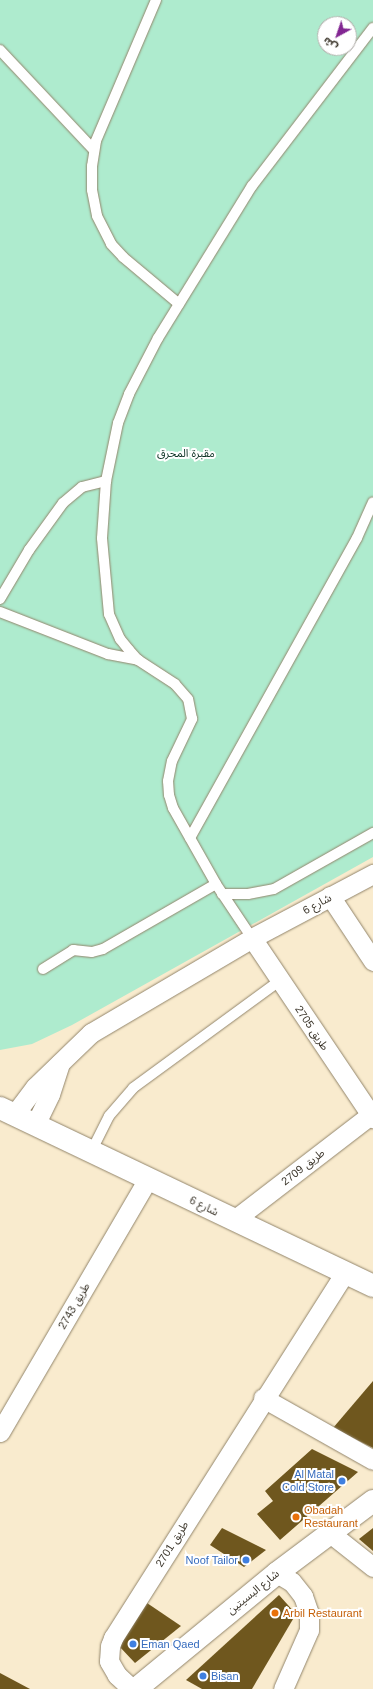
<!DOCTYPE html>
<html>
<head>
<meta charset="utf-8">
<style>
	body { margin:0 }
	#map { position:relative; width:373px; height:1689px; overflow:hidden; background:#f9ebce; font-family:Arial,"Noto Sans Arabic",sans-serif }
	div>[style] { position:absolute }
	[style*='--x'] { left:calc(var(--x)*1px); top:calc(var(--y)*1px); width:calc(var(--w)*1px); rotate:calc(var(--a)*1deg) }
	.green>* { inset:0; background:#aeebce }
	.building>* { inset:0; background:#6f571e }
	.roads { filter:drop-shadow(0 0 1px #92856b) drop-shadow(0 0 1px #92856b) }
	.service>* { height:10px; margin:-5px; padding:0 5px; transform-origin:5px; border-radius:5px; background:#fff }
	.minor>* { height:19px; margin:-9.5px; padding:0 9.5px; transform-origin:9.5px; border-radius:9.5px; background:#fff }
	.tertiary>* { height:22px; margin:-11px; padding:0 11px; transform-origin:11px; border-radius:11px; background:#fff }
	.dots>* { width:11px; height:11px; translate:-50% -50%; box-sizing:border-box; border:2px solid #fff; border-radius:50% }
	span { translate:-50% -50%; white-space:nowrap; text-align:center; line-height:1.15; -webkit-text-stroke:4px #fff; paint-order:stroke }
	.park-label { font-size:11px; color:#0d3425 }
	.street-label { font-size:11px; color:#3b352a }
	.shop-label { font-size:11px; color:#366cbe }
	.right { translate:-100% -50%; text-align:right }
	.left { translate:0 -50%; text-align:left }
	.food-label { font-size:11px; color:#c56008 }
	.north { position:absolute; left:317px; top:16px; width:40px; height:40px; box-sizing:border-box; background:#fff; border:1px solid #b1aeaa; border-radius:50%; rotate:220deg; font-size:11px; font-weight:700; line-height:16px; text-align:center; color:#3b352a }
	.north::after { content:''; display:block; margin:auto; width:14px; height:18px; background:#822692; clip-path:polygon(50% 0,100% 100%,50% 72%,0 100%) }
</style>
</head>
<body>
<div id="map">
	<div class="green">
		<i style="clip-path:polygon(evenodd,0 0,373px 0,373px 857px,72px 1025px,32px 1044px,0 1050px,0 0,325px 24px,349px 24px,349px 48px,325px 48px,325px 24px)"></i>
	</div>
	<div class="building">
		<i style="clip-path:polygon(373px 1381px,373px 1448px,333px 1428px)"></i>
		<i style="clip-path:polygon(312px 1449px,358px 1472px,280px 1540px,257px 1514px,273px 1501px,265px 1491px)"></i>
		<i style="clip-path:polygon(222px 1528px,266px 1550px,244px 1567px,210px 1545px)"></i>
		<i style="clip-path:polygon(373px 1528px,373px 1551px,359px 1539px)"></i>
		<i style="clip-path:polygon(279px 1595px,296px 1614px,252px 1689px,202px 1689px,186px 1680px)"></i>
		<i style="clip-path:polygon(147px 1603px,181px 1626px,135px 1663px,118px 1645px)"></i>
		<i style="clip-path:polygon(0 1673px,30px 1689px,0 1689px)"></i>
	</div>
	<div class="roads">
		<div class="service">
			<i style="--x:156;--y:0;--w:153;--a:113.1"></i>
			<i style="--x:96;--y:141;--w:25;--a:99"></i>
			<i style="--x:92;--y:166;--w:24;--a:90"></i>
			<i style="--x:92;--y:190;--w:26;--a:79"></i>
			<i style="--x:97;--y:216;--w:31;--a:63"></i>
			<i style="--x:111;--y:244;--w:18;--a:47"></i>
			<i style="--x:123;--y:257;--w:73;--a:40"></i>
			<i style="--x:0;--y:50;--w:137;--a:46.8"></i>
			<i style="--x:0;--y:599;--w:57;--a:-59.4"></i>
			<i style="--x:29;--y:550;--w:58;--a:-54.1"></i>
			<i style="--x:63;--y:503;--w:25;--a:-40"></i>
			<i style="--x:82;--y:487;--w:25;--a:-14"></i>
			<i style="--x:0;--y:612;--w:116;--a:21.3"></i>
			<i style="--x:108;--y:654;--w:31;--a:11"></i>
			<i style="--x:190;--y:838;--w:343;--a:-60.9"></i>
			<i style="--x:357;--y:538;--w:39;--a:-66"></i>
			<i style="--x:222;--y:894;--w:26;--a:0"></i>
			<i style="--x:248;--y:894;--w:26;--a:-11"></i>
			<i style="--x:274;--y:889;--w:114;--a:-29.5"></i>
			<i style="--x:252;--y:938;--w:65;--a:-123.7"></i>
			<i style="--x:216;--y:884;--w:87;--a:-119.5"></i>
			<i style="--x:173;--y:808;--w:14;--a:-107"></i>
			<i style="--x:169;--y:795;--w:14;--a:-94"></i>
			<i style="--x:168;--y:781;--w:20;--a:-79"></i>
			<i style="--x:172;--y:761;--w:47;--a:-64.5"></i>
			<i style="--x:192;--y:719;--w:20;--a:-101"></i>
			<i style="--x:188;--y:699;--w:20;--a:-131"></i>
			<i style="--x:175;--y:684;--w:44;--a:-147"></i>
			<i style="--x:138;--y:660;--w:13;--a:-132"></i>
			<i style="--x:129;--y:650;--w:14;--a:-129"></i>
			<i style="--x:120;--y:639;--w:27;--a:-114"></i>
			<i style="--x:109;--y:614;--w:76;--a:-95.3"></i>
			<i style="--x:102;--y:538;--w:57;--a:-86"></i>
			<i style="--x:106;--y:481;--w:59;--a:-78.3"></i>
			<i style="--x:118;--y:423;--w:31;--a:-69"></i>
			<i style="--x:129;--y:394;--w:63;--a:-62.6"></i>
			<i style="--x:158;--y:338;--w:179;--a:-58.3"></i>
			<i style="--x:252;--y:186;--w:199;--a:-52.6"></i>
			<i style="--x:43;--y:969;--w:36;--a:-32"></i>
			<i style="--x:73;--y:950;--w:19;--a:6"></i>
			<i style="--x:92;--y:952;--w:11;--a:-15"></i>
			<i style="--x:103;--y:949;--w:130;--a:-29.9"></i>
			<i style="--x:91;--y:1152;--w:40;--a:-63.4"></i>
			<i style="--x:109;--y:1116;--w:37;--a:-49"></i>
			<i style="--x:133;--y:1088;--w:181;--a:-36.2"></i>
		</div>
		<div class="minor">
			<i style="--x:330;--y:896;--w:78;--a:56.5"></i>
			<i style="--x:252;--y:938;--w:217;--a:56.1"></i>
			<i style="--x:14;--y:1115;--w:35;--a:-53"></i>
			<i style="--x:35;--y:1087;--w:78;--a:-44"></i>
			<i style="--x:91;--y:1033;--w:187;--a:-30.5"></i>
			<i style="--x:252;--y:938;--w:137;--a:-27.9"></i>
			<i style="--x:35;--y:1125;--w:34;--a:-64"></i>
			<i style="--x:50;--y:1094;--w:32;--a:-72"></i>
			<i style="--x:234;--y:1220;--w:175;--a:-37.6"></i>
			<i style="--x:263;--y:1398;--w:126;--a:29.4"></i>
			<i style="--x:0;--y:1432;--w:293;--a:-59.7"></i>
			<i style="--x:330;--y:1533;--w:55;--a:38.3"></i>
			<i style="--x:277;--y:1573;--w:17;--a:31"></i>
			<i style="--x:292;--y:1582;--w:18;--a:52"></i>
			<i style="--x:303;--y:1596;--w:18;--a:71"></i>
			<i style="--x:309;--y:1613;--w:17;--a:90"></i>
			<i style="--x:309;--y:1630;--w:64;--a:113.8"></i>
			<i style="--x:132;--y:1689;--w:21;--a:-137"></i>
			<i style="--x:117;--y:1675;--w:16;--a:-120"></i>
			<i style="--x:109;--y:1661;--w:15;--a:-86"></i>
			<i style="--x:110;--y:1646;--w:9;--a:-69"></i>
			<i style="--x:113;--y:1638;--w:432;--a:-57.6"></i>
		</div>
		<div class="tertiary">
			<i style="--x:0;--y:1108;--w:413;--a:25.5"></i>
			<i style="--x:136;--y:1689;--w:183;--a:-39.4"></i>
			<i style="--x:277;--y:1573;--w:120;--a:-36.9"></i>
		</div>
	</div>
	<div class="dots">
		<i style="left:342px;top:1481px;background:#3f7fe0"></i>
		<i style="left:296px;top:1517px;background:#e8710a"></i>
		<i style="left:246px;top:1560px;background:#3f7fe0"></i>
		<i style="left:275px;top:1613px;background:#e8710a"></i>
		<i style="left:133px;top:1644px;background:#3f7fe0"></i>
		<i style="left:203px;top:1676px;background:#3f7fe0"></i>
	</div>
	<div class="park-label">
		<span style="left:186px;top:453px">مقبرة المحرق</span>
	</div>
	<div class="street-label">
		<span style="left:317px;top:904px;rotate:-28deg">شارع 6</span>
		<span style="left:312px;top:1028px;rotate:56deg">طريق 2705</span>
		<span style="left:303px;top:1167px;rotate:-38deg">طريق 2709</span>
		<span style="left:204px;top:1206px;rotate:26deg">شارع 6</span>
		<span style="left:74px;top:1306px;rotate:-60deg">طريق 2743</span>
		<span style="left:172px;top:1544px;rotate:-58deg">طريق 2701</span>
		<span style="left:253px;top:1592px;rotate:-39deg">شارع البسيتين</span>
	</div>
	<div class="shop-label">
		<span class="right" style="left:334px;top:1481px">Al Matal<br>Cold Store</span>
		<span class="right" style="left:238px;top:1560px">Noof Tailor</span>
		<span class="left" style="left:141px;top:1644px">Eman Qaed</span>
		<span class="left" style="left:211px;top:1676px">Bisan</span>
	</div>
	<div class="food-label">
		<span class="left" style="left:304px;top:1517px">Obadah<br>Restaurant</span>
		<span class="left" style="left:283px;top:1613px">Arbil Restaurant</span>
	</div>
	<div class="north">ش</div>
</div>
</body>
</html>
